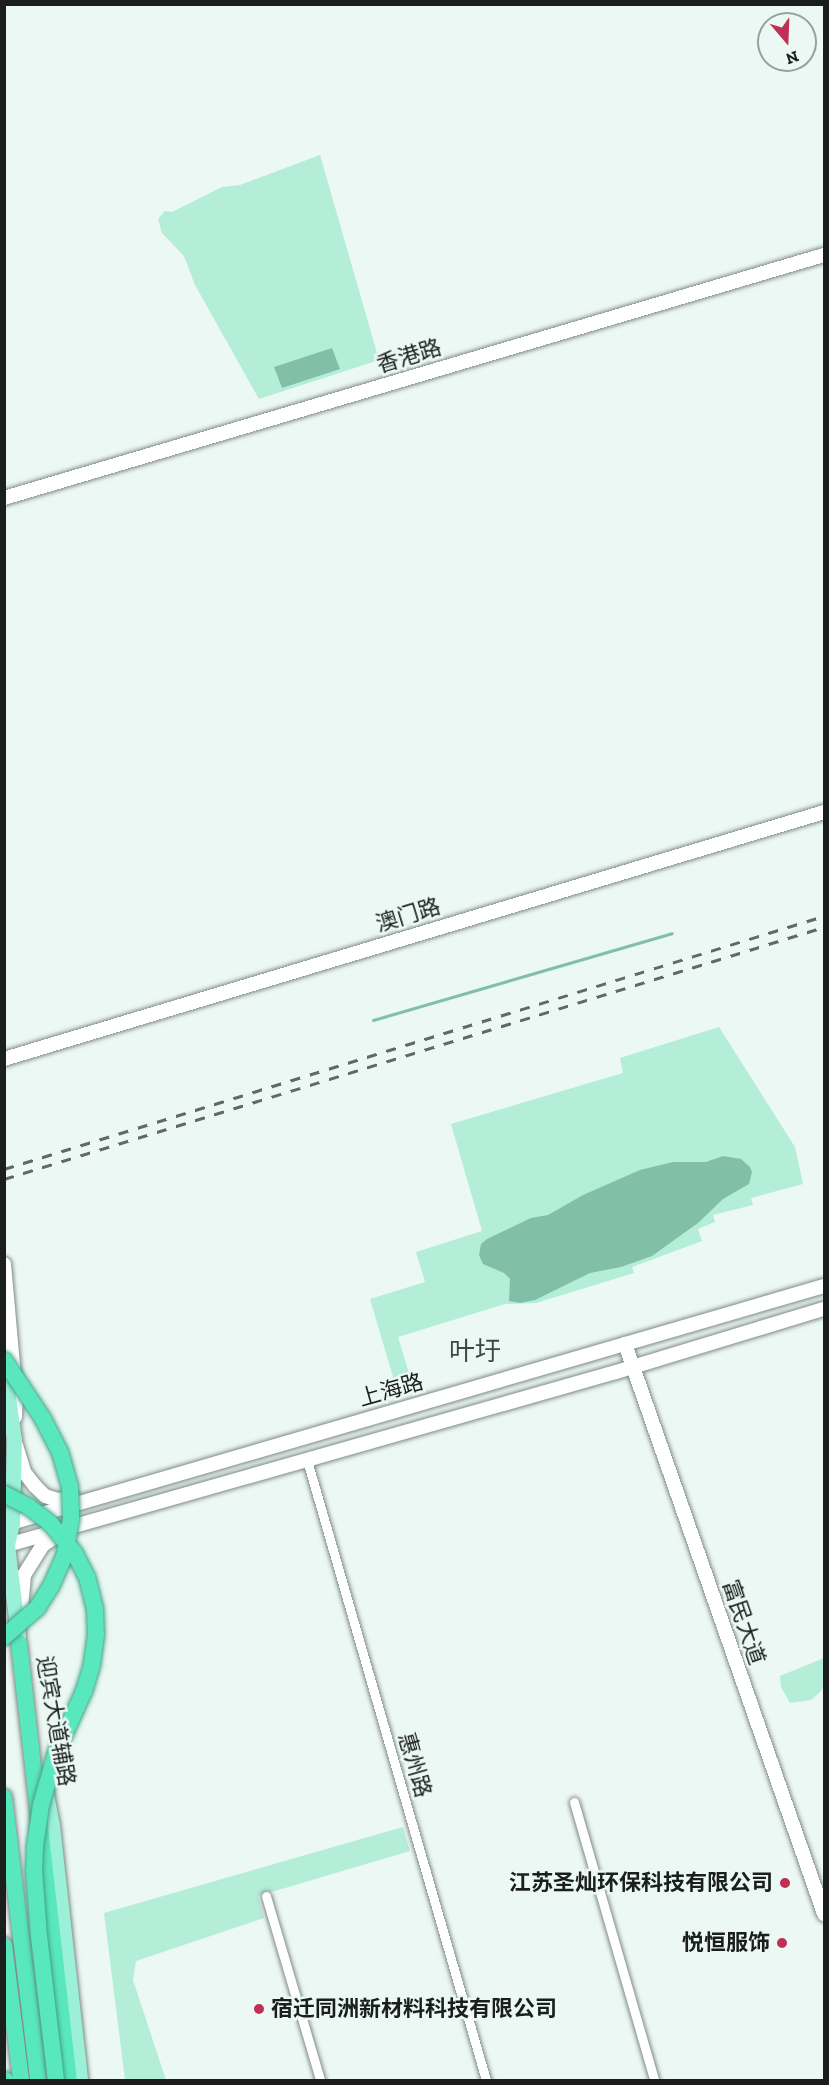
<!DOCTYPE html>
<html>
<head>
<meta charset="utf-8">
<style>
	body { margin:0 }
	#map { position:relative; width:829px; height:2085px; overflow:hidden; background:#ebf8f3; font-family:"Zilla Slab","Noto Sans SC",serif }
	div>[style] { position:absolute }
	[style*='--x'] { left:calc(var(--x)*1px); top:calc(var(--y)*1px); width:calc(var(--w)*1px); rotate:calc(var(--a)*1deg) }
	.green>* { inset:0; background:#b4edd8 }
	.water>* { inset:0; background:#81bfa9 }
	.stream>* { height:3px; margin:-1.5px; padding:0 1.5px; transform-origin:1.5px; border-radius:1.5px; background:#81bfa9 }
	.roads { filter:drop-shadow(0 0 2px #808b87) drop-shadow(0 0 2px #808b87) }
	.street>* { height:9px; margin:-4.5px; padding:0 4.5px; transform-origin:4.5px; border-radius:4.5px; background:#fff }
	.secondary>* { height:14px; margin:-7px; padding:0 7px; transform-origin:7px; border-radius:7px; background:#fff }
	.primary>* { height:15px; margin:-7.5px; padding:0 7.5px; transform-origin:7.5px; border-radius:7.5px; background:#9bf1d8 }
	.highway>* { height:16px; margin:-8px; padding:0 8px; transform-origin:8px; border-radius:8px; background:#59e7be }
	.rail>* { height:3px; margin-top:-1.5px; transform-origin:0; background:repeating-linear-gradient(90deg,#616866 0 10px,transparent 0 20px) }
	.bridges { filter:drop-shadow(0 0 2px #43a186) drop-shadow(0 0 2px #43a186) }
	.highway-bridge>* { height:16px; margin:-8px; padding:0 8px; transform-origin:8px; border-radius:8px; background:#59e7be }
	.dots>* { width:16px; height:16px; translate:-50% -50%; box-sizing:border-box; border:3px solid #ebf8f3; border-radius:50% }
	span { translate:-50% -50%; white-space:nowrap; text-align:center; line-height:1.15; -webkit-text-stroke:5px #ebf8f3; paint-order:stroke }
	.street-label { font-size:22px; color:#1a1e1d }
	.poi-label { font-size:22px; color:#1a1e1d; font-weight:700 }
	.right { translate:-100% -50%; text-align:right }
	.left { translate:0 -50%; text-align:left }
	.quarter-label { font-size:26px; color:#3d4743 }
	.frame { position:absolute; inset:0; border:6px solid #1a1e1d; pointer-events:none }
	.north { position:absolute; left:757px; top:12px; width:60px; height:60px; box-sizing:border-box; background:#ebf8f3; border:2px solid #97a19d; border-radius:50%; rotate:161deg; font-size:16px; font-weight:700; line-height:24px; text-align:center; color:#1a1e1d }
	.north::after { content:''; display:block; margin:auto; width:21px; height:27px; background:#c03054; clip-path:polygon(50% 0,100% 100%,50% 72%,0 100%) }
</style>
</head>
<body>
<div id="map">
	<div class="green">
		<div style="clip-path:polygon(320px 155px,379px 360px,259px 399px,195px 285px,184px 256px,162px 233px,158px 219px,165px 211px,172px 212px,222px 187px,240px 185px)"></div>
		<div style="clip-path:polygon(719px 1027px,795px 1147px,803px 1184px,751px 1198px,753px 1205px,713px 1215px,715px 1222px,698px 1229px,702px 1241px,632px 1267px,634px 1273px,536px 1303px,505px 1304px,398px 1337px,413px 1386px,397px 1390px,370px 1299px,425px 1282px,416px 1252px,482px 1231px,451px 1124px,623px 1073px,620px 1058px)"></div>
		<div style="clip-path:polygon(824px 1658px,824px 1686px,821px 1691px,811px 1700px,790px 1703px,781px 1687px,780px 1676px)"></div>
		<div style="clip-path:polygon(403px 1827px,410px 1851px,258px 1896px,264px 1918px,136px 1961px,133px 1980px,166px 2080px,125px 2080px,104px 1913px)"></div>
	</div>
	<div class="water">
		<div style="clip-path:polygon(332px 348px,340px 369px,282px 388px,274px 367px)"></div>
		<div style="clip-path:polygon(723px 1156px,741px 1159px,750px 1167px,752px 1172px,749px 1184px,723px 1199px,698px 1223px,652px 1256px,621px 1267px,590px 1273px,535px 1300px,520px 1303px,509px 1301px,510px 1279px,504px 1273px,483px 1264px,479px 1255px,481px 1244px,487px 1239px,531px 1218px,548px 1215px,583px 1195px,640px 1170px,673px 1162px,706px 1162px)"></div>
	</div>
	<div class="stream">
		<div style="--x:373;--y:1020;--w:311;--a:-16.2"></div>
	</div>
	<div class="roads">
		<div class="street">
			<div style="--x:307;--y:1460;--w:645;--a:73.9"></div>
			<div style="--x:574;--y:1802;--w:289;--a:73.9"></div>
			<div style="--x:266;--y:1896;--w:192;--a:73.6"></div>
		</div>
		<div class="secondary">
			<div style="--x:4;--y:498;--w:855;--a:-16.51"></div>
			<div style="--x:4;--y:1059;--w:856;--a:-16.76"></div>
			<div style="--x:4;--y:1264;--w:135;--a:84.9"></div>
			<div style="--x:16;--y:1398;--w:19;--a:93"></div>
			<div style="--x:625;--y:1344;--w:604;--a:70.75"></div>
			<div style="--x:15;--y:1442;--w:31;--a:73"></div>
			<div style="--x:24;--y:1472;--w:18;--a:52"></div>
			<div style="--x:35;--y:1486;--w:14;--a:45"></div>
			<div style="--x:45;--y:1496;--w:14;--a:17"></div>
			<div style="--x:58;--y:1500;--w:15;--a:-8"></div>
			<div style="--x:4;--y:1525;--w:854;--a:-16.25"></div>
			<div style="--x:4;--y:1546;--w:636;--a:-15.87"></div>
			<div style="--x:616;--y:1372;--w:217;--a:-16.9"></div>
			<div style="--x:20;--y:1620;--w:45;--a:-84.9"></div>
			<div style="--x:24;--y:1575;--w:36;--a:-58"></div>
			<div style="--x:43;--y:1545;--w:17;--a:-33"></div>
		</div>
		<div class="primary">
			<div style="--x:4;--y:1369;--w:71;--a:81.9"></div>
			<div style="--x:14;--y:1439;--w:84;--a:91.4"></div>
			<div style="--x:12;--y:1523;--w:23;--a:103"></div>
			<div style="--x:7;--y:1545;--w:91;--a:83"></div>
			<div style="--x:45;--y:1789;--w:37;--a:79"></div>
			<div style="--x:52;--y:1825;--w:257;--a:83.7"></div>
		</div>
		<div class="highway">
			<div style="--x:19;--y:1643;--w:440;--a:83.5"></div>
			<div style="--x:4;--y:1797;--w:285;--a:83.1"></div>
			<div style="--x:4;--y:1945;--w:136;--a:82.8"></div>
			<div style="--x:4;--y:2080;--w:1;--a:0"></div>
		</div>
	</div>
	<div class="rail">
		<div style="--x:4;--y:1169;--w:858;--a:-17.15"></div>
		<div style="--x:4;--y:1179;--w:858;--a:-17.08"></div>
	</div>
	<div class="bridges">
		<div class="highway-bridge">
			<div style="--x:4;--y:1360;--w:71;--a:56.5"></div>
			<div style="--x:43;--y:1419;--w:37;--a:63"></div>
			<div style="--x:60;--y:1452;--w:36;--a:74"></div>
			<div style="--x:70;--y:1487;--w:32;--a:88"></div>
			<div style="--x:71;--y:1519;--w:39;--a:100"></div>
			<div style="--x:64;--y:1557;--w:32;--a:114"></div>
			<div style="--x:51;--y:1586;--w:26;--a:122"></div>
			<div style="--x:37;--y:1608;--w:44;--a:138.7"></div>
			<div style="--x:4;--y:1494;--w:27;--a:27"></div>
			<div style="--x:28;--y:1506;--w:29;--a:38"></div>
			<div style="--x:51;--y:1524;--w:36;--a:51"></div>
			<div style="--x:74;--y:1552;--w:28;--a:63"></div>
			<div style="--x:87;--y:1577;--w:32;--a:76"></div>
			<div style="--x:95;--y:1608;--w:27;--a:88"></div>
			<div style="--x:96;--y:1635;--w:30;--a:98"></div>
			<div style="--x:92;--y:1665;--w:27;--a:107"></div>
			<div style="--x:84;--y:1691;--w:68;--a:114.3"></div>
			<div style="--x:56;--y:1753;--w:54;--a:106.1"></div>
			<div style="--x:41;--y:1805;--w:41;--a:98.3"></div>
			<div style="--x:35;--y:1846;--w:24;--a:92"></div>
			<div style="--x:34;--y:1870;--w:66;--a:85.7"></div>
			<div style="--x:39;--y:1936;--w:145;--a:83.3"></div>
		</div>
	</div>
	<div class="dots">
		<div style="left:785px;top:1883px;background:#c03054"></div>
		<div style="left:782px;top:1943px;background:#c03054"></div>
		<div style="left:259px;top:2009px;background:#c03054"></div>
	</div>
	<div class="street-label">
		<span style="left:409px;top:356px;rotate:-17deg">香港路</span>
		<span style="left:408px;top:915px;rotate:-17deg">澳门路</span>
		<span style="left:391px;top:1390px;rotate:-16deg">上海路</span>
		<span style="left:744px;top:1622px;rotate:71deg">富民大道</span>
		<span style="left:56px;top:1721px;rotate:80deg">迎宾大道辅路</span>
		<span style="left:415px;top:1765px;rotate:74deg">惠州路</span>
	</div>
	<div class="poi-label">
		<span class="right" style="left:773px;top:1883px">江苏圣灿环保科技有限公司</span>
		<span class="right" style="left:770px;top:1943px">悦恒服饰</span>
		<span class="left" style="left:271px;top:2009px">宿迁同洲新材料科技有限公司</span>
	</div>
	<div class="quarter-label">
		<span style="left:475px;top:1352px">叶圩</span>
	</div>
	<div class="frame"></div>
	<div class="north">N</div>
</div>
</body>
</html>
